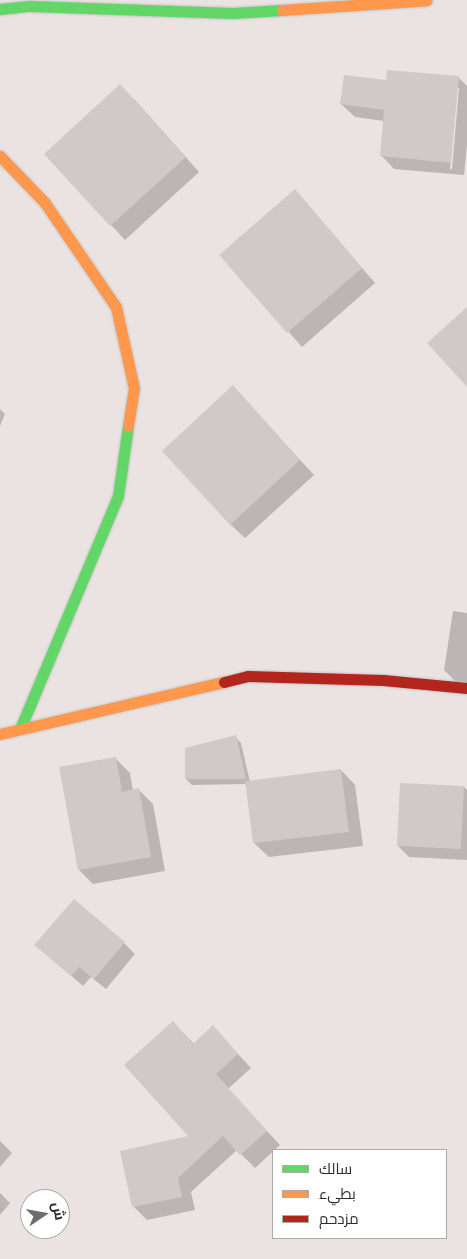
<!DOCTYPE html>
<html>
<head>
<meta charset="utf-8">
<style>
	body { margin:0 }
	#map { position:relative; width:467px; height:1259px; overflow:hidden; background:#eae3e2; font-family:"Open Sans",Cairo,sans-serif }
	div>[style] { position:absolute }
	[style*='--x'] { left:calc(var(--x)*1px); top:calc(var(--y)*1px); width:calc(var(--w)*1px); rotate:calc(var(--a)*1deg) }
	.shadow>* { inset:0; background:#0003 }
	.building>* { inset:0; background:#cfcac9 }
	.roads { filter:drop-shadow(0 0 1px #c4c3c3) drop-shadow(0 0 1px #c4c3c3) }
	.fast>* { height:11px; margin:-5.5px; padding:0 5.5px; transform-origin:5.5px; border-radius:5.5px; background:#63d668 }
	.slow>* { height:11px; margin:-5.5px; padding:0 5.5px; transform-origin:5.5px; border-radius:5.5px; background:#ff974d }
	.jam>* { height:11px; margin:-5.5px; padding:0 5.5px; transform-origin:5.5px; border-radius:5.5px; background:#b3261e }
	span { translate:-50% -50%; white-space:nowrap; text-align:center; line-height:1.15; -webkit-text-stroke:4px #fff; paint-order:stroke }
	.legend { position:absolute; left:272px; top:1149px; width:175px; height:90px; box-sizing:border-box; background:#fff; border:1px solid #ababab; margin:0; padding:6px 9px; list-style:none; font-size:15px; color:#2c2c2c }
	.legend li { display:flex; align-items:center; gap:10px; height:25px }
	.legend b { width:25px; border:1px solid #ababab }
	.north { position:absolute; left:20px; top:1189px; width:50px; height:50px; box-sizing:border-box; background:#fff; border:1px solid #ababab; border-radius:50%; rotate:78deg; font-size:14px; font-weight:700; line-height:20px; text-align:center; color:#2c2c2c }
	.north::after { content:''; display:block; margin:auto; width:18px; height:22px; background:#6e6c6c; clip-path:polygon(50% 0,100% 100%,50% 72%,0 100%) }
</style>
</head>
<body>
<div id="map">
	<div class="shadow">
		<div style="clip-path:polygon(evenodd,459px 78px,467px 86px,467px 145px,464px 175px,394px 169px,381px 155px,384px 121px,355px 117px,341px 104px,388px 82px,459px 78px,457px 88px,459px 88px,452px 169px,450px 169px,457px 88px)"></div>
		<div style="clip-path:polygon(135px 100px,199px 172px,125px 240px,46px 154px)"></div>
		<div style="clip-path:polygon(309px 206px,375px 283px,302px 347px,221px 255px)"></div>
		<div style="clip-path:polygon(247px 402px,314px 475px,245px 538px,230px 524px)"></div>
		<div style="clip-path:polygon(0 409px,5px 414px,0 426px)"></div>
		<div style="clip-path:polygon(453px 611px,467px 613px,467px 685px,458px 684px,444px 670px)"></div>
		<div style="clip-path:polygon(235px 737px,241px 743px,250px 782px,341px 770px,355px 785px,363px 846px,269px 857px,254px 843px,247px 784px,192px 785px,186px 779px)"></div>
		<div style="clip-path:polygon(115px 758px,130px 773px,133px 791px,139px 790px,153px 804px,165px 871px,93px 884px,79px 870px)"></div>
		<div style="clip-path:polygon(464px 787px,467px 790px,467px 860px,409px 857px,398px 846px)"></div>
		<div style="clip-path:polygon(124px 943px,135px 954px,106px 989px,91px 977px,83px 986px,36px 945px)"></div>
		<div style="clip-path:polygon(173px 1022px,194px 1044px,226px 1041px,251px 1068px,228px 1089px,280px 1145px,255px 1168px,237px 1150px,191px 1192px,195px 1210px,147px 1220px,134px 1207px,190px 1137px)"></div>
		<div style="clip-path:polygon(0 1141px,12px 1153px,0 1167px)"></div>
		<div style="clip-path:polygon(0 1193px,10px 1203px,0 1215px)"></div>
	</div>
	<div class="building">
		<div style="clip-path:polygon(387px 70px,459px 76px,451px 163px,380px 156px,384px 110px,340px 104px,344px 75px,386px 80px)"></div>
		<div style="clip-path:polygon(120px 84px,186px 157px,110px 226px,44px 154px)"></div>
		<div style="clip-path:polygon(295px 189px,362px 268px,287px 333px,219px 255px)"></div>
		<div style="clip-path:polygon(467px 307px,467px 387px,427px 343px)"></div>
		<div style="clip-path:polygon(233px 385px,300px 460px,230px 525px,162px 451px)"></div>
		<div style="clip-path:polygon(236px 735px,246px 779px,185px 779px,185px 748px)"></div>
		<div style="clip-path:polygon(116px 757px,122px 792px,139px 788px,151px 857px,78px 870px,59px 767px)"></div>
		<div style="clip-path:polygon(341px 769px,349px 832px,253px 843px,245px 781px)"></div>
		<div style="clip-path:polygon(400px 783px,464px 786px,461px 849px,397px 846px)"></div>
		<div style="clip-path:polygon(74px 899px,125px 942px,94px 979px,79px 967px,71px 976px,34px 945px)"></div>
		<div style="clip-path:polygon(173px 1021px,193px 1044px,213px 1025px,238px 1054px,216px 1074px,267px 1131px,240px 1155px,223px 1136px,178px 1178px,182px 1197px,132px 1207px,120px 1151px,188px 1136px,124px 1065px)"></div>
	</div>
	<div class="roads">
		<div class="fast">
			<div style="--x:0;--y:9;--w:30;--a:-6"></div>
			<div style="--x:30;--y:6;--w:203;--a:2"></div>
			<div style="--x:233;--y:13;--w:49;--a:-3.5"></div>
			<div style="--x:20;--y:729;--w:253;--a:-67.2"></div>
			<div style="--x:118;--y:496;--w:71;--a:-81.9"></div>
		</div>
		<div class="slow">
			<div style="--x:282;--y:10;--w:145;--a:-3.9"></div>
			<div style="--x:0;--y:156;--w:65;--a:46.2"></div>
			<div style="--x:45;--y:203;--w:126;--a:55.7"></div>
			<div style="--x:116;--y:307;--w:83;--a:77.5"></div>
			<div style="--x:134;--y:388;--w:38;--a:99"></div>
			<div style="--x:0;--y:734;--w:230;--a:-13.1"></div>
		</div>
		<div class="jam">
			<div style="--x:224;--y:682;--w:25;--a:-14"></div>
			<div style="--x:248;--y:676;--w:135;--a:1.7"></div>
			<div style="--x:383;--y:680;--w:84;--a:5.4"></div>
		</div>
	</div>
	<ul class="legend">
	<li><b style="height:6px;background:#63d668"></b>سالك</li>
	<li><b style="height:6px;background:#ff974d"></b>بطيء</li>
	<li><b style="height:6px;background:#b3261e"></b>مزدحم</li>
	</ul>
	<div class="north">ش</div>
</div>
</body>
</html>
